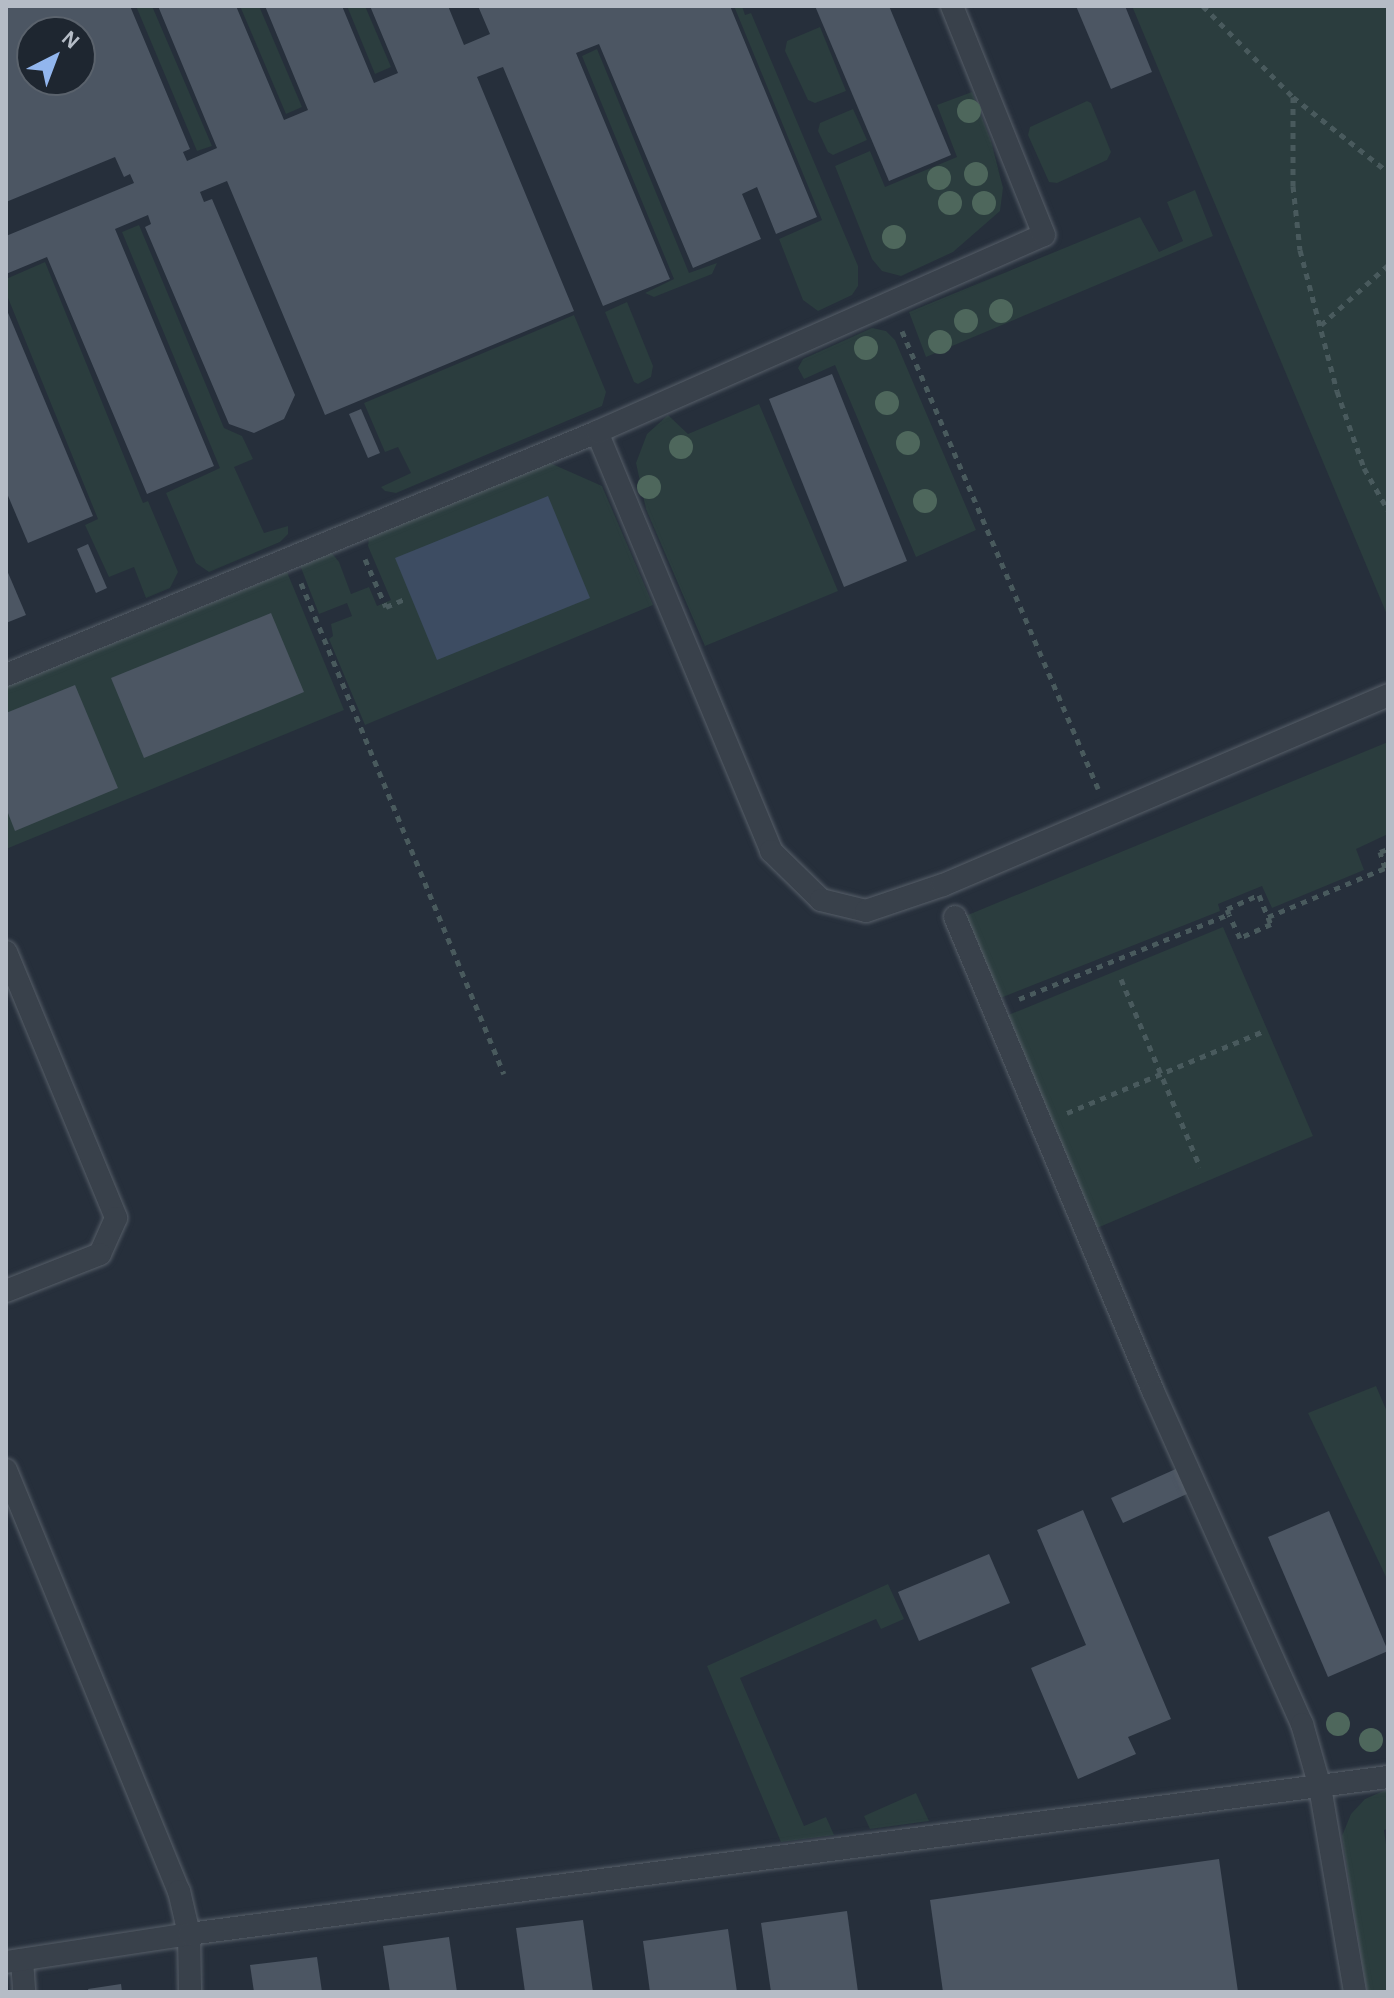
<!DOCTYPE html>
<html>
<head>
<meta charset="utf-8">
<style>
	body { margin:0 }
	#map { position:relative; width:1394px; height:1998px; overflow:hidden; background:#262f3b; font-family:"Alegreya Sans",sans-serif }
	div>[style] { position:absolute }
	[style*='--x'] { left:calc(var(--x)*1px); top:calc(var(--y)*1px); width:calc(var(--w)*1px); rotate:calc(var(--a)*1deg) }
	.green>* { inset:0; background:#2b3d3e }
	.water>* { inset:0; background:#3d4c62 }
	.building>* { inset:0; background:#4c5663 }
	.path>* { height:5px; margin-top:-2.5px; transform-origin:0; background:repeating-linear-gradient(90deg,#495a5d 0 6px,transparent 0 12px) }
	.roads { filter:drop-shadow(0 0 2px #575f69) drop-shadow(0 0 2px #575f69) }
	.service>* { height:22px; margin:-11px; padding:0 11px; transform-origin:11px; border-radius:11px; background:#39414b }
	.trees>* { width:24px; height:24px; margin:-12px; border-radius:50%; background:#4e675c }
	span { translate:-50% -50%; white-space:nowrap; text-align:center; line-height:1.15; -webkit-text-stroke:7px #1e2630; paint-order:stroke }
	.frame { position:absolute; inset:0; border:8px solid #b5bcc6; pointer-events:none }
	.north { position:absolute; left:16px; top:16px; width:80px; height:80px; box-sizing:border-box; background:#1e2630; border:2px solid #5a626c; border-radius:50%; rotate:42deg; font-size:22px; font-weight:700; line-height:32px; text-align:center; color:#b5bcc6 }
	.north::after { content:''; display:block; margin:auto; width:28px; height:36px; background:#92b6ee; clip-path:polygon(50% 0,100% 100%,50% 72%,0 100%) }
</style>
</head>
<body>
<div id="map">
	<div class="green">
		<div style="clip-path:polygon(136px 6px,152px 6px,212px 146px,197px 151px)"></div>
		<div style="clip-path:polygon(240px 6px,259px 6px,302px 107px,286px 114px)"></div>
		<div style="clip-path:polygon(347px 6px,365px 6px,391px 67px,375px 74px)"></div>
		<div style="clip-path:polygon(734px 6px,742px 6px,745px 15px,751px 13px,858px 266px,858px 286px,852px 295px,818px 311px,803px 300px,779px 239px,822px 220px)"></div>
		<div style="clip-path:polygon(1132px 6px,1388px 6px,1388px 617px)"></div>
		<div style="clip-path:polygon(820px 27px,846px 91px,815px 103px,808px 100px,785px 51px,787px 41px)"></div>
		<div style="clip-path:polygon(597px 49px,689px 273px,717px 263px,712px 274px,654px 297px,645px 293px,674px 279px,582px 56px)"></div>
		<div style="clip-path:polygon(972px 92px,991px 141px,1003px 188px,1000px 211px,953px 252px,901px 276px,882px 271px,872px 259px,835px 166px,870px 151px,885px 187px,957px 157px,937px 105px)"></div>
		<div style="clip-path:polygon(1087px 101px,1091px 103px,1111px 152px,1107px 160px,1057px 183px,1049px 182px,1028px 135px,1030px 127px)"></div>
		<div style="clip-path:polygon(853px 109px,867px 140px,833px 155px,828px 152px,818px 131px,820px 123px)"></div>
		<div style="clip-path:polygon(1195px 190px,1213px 236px,926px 357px,909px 312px,1140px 217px,1159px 252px,1183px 241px,1167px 202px)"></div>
		<div style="clip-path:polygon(139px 225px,224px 428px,242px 436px,253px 459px,234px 467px,264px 533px,288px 526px,288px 534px,280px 542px,209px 572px,196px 563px,166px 493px,220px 468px,122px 232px)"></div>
		<div style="clip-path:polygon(45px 262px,143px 503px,148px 501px,178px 572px,170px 588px,146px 598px,134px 567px,109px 577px,85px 525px,98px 519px,6px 293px,6px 279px)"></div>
		<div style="clip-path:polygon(627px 302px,653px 366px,651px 377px,638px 384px,634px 382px,605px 312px)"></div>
		<div style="clip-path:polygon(574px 315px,606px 392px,602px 406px,396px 493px,385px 491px,381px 487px,411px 473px,398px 447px,385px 452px,364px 403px)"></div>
		<div style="clip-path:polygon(872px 328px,886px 331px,895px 340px,976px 530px,916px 557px,835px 365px,804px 379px,798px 368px,803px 359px)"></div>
		<div style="clip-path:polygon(759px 404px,838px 591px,705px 646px,646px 509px,636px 463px,647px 434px,668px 415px,688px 434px)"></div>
		<div style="clip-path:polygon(550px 463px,602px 486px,653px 605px,365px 725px,329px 639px,333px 636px,331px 624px,352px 616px,347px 603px,319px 614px,300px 565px,331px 552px,339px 562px,351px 594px,369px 587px,377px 606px,391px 600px,368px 546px,369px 537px)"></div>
		<div style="clip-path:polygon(287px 572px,344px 710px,6px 849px,6px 687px)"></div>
		<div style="clip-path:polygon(1388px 742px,1388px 834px,1356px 849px,1364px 870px,1272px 908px,1262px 886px,1218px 904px,1220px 911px,998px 999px,963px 917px)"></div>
		<div style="clip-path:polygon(1223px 927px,1313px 1136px,1097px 1228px,1006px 1016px)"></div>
		<div style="clip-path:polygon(1376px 1386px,1388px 1414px,1388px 1581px,1308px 1413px)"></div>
		<div style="clip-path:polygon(888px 1584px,904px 1619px,881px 1629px,876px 1619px,740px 1678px,804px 1826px,826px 1817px,834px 1835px,781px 1842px,707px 1666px)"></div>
		<div style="clip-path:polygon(1388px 1789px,1388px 1829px,1384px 1830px,1388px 1858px,1388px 1992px,1367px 1992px,1342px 1836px,1351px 1814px,1365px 1799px)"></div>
		<div style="clip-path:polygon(916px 1793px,929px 1821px,870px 1829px,864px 1816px)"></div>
	</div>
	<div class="water">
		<div style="clip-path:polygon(548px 496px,590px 598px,437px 660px,395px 558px)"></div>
	</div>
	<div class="building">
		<div style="clip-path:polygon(evenodd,6px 6px,130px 6px,190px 149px,183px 152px,187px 161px,217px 148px,158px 6px,236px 6px,284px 120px,308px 110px,265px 6px,342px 6px,374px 83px,398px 73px,370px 6px,448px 6px,464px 45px,490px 34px,478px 6px,730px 6px,817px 217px,776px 234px,757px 187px,742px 194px,761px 239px,693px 268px,599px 44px,576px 53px,670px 279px,603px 306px,503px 67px,500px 68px,477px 77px,574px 311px,325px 415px,227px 181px,200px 192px,204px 202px,212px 199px,295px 395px,284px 419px,254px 433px,229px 424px,145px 227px,151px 224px,148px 215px,115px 229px,214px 466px,147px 494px,47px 257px,6px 274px,6px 236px,134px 183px,130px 174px,124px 177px,115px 157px,6px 202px,6px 6px,32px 32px,80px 32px,80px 80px,32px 80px,32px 32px)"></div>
		<div style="clip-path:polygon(815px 6px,889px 6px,951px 155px,889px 181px)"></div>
		<div style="clip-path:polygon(1076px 6px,1125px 6px,1152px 72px,1111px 89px)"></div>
		<div style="clip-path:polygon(6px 308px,93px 516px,28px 543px,6px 491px)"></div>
		<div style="clip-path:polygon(832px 374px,907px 561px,844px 587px,769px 399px)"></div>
		<div style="clip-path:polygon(361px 409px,380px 453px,368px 458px,349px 414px)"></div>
		<div style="clip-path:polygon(88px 544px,107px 588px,96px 593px,77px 549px)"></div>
		<div style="clip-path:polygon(6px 568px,26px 615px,6px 623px)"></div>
		<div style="clip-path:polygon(271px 613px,304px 692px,144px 758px,111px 678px)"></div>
		<div style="clip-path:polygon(75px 685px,118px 788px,15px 831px,6px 808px,6px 713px)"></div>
		<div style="clip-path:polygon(1178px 1468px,1189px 1493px,1123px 1523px,1111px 1498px)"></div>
		<div style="clip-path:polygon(1083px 1510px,1171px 1719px,1128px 1737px,1136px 1754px,1078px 1779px,1031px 1668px,1086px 1645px,1037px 1530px)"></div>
		<div style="clip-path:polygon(1329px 1511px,1388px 1651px,1328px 1677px,1268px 1537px)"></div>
		<div style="clip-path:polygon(989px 1554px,1010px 1603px,919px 1641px,898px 1592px)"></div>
		<div style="clip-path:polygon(1219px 1859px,1238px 1992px,943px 1992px,930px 1900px)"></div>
		<div style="clip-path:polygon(847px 1911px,858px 1992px,771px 1992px,761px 1923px)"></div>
		<div style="clip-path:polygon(583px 1920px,593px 1992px,525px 1992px,516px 1928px)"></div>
		<div style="clip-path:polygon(728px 1929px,737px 1992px,650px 1992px,643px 1941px)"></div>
		<div style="clip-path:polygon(449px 1937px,457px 1992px,390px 1992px,383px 1946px)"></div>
		<div style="clip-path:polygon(317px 1957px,322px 1992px,254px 1992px,250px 1965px)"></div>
		<div style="clip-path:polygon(121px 1984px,122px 1992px,89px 1992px,88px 1989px)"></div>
	</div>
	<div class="path">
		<div style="--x:1203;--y:6;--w:128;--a:45.3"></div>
		<div style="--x:1293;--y:97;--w:121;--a:38.3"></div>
		<div style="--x:1293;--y:97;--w:89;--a:90"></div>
		<div style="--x:1293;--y:186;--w:64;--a:83.8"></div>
		<div style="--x:1300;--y:250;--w:146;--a:75.3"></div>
		<div style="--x:1337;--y:391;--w:82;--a:70.7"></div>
		<div style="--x:1364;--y:468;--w:48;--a:60.3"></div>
		<div style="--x:1321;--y:325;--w:90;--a:-41.8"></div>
		<div style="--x:902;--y:331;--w:498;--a:66.8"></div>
		<div style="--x:365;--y:559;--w:52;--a:66.4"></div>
		<div style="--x:386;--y:607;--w:21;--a:-23"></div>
		<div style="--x:301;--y:583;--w:531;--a:67.54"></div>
		<div style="--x:1268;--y:917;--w:127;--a:-22.7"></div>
		<div style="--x:1385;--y:868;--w:17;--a:-107"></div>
		<div style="--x:1380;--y:852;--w:9;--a:-21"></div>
		<div style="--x:1121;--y:979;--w:204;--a:67.2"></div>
		<div style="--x:1019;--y:999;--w:227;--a:-22"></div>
		<div style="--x:1229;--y:914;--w:5;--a:-112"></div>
		<div style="--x:1227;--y:909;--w:35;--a:-24"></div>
		<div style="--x:1259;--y:895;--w:31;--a:68"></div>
		<div style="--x:1271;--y:924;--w:34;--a:156"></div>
		<div style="--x:1240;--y:938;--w:26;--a:-115"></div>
		<div style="--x:1067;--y:1113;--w:211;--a:-22.6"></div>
	</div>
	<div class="roads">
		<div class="service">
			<div style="--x:597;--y:432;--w:454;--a:67.4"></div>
			<div style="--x:771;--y:851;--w:70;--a:44.4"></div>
			<div style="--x:821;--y:900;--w:46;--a:13.7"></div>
			<div style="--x:866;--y:911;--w:81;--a:-18.7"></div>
			<div style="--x:943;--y:885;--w:484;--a:-23.1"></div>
			<div style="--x:6;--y:675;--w:639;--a:-22.35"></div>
			<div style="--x:597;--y:432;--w:488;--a:-23.8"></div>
			<div style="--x:1044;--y:235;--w:247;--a:-111.9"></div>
			<div style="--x:955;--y:917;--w:514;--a:67.33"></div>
			<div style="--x:1153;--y:1391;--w:365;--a:65.9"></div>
			<div style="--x:1302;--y:1724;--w:66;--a:74.1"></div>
			<div style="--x:1320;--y:1787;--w:208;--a:80.3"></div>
			<div style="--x:6;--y:952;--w:288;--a:67.5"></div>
			<div style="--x:116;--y:1218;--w:39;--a:114"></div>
			<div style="--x:100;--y:1254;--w:101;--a:158.5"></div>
			<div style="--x:6;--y:1470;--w:455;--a:67.7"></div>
			<div style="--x:179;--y:1891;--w:44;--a:76.9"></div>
			<div style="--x:189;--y:1934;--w:58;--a:89"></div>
			<div style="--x:22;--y:1960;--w:32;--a:86"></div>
			<div style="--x:6;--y:1962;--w:185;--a:-8.7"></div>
			<div style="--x:189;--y:1934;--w:1209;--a:-7.46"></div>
		</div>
	</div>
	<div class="trees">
		<div style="left:969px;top:111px"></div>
		<div style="left:976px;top:174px"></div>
		<div style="left:939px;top:178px"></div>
		<div style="left:950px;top:203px"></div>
		<div style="left:984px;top:203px"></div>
		<div style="left:894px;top:237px"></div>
		<div style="left:1001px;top:311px"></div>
		<div style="left:966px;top:321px"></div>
		<div style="left:940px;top:342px"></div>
		<div style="left:866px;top:348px"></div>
		<div style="left:887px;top:403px"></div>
		<div style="left:908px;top:443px"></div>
		<div style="left:681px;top:447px"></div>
		<div style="left:649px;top:487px"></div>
		<div style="left:925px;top:501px"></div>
		<div style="left:1338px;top:1724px"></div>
		<div style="left:1371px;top:1740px"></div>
	</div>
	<div class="frame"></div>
	<div class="north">N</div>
</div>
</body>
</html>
